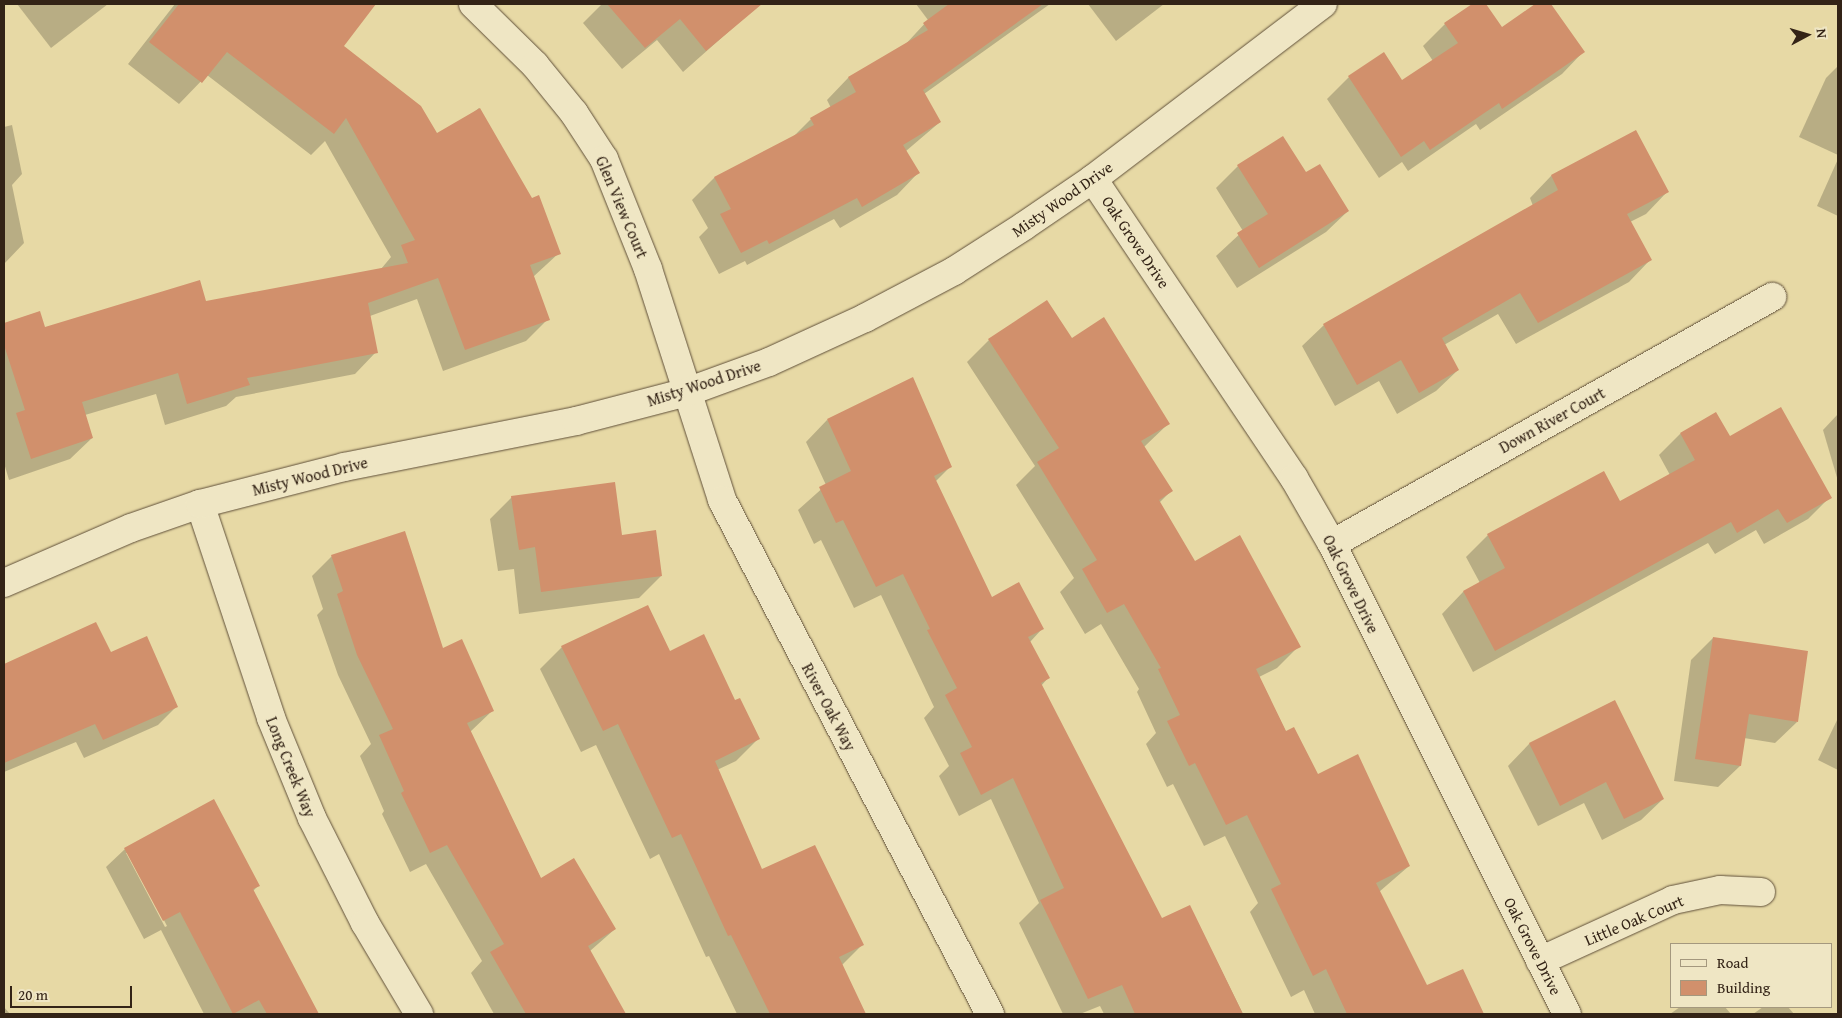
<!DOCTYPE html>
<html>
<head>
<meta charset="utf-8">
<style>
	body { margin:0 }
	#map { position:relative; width:1842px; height:1018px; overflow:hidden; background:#e7d9a5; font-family:"Gentium Book Plus",serif }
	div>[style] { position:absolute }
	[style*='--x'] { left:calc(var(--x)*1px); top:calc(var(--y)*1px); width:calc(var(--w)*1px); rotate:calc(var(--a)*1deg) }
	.shadow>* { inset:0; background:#0003 }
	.building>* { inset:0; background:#d1906c }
	.roads { filter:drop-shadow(0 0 1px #60503a) drop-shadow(0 0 1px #60503a) }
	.minor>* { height:28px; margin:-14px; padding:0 14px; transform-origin:14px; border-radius:14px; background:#efe6c4 }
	span { translate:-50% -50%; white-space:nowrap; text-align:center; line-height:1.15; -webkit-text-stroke:5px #efe6c4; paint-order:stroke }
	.street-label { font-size:16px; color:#332316 }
	.frame { position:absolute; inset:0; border:5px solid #332316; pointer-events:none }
	.legend { position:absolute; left:1670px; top:943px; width:162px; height:65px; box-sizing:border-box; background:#efe6c4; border:1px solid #a4987e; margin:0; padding:6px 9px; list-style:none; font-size:15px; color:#332316 }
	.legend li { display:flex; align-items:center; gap:10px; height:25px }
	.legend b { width:25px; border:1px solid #a4987e }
	.north { position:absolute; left:1782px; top:10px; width:50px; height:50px; -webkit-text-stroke:4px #efe6c4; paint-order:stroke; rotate:84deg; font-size:14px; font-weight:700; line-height:20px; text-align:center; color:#332316 }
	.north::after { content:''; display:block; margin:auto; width:18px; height:22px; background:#332316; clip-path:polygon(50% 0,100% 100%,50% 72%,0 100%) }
	.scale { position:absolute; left:10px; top:986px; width:122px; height:22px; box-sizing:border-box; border:2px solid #332316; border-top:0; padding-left:6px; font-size:15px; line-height:18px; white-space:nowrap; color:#332316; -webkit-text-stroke:4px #efe6c4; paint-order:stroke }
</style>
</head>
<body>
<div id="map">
	<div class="shadow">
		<div style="clip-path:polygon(17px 4px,108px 4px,51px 48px)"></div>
		<div style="clip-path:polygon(175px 4px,358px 4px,368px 12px,342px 46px,436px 135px,445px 136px,479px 108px,559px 253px,533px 277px,548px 319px,526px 341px,443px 371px,417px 299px,370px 316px,376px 352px,355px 374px,236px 397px,226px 406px,165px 425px,156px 394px,85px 415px,92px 438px,70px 459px,9px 480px,4px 463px,4px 325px,39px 313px,44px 328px,206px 302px,381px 269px,391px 257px,325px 141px,311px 155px,207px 75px,179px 104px,128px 64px)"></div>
		<div style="clip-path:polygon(602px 4px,750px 4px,754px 9px,683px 72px,657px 40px,622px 69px,583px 23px)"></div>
		<div style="clip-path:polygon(916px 4px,1050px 4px,924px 94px,940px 122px,906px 151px,918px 173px,897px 195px,840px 228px,834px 219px,747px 265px,745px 261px,719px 274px,699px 237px,708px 228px,692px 200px,714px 178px,793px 137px,811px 119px,831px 108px,827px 100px,848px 78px,903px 47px,928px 20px)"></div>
		<div style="clip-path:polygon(1088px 4px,1164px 4px,1116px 41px)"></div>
		<div style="clip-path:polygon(1474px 4px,1485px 4px,1502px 29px,1537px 4px,1550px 4px,1583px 52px,1562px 74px,1480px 130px,1476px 124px,1408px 171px,1402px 162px,1379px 178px,1327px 99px,1349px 77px,1402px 82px,1433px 61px,1423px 46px,1445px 24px)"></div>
		<div style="clip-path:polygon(1838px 66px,1838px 155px,1799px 137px,1826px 78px)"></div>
		<div style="clip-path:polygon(12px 125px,22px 174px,12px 185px,24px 243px,4px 264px,4px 127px)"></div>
		<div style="clip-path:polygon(1635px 132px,1667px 192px,1646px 214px,1630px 222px,1650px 260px,1629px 282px,1516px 344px,1498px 314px,1444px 345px,1458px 370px,1436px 391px,1397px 414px,1379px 381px,1335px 406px,1302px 346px,1324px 325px,1533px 206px,1530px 198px,1551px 176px)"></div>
		<div style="clip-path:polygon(1838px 159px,1838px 216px,1817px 206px)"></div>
		<div style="clip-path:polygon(1238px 166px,1306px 174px,1348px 211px,1326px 232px,1237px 288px,1216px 256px,1243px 231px,1216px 188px)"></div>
		<div style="clip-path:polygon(989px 340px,1071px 340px,1168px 424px,1144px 447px,1171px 491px,1159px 503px,1195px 563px,1240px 537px,1299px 646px,1277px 668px,1259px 677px,1286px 732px,1317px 776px,1409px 866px,1379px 892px,1426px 987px,1462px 970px,1480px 1014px,1315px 1014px,1304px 990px,1291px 997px,1250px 912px,1258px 903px,1225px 836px,1204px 846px,1173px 784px,1167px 787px,1146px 744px,1156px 733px,1137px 692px,1139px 689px,1101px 624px,1085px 634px,1060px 592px,1074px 578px,1016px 485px,1035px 466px,967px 362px)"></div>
		<div style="clip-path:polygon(1838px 414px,1838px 481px,1823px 430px)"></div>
		<div style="clip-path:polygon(827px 420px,951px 466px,935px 482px,991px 598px,1042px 629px,1030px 642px,1048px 678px,1041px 686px,1161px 920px,1190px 907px,1243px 1014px,1104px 1014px,1100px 1006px,1080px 1014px,1063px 1014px,1019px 923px,1039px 903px,991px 799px,959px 816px,939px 776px,949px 766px,924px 718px,934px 707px,881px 595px,854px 608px,821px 540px,814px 544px,798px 510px,826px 485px,806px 442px)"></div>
		<div style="clip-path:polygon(1680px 434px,1730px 438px,1830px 497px,1808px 519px,1764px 544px,1756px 530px,1715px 554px,1708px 543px,1473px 672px,1442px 614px,1463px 592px,1480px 583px,1466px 557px,1488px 535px,1620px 503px,1670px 475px,1659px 455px)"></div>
		<div style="clip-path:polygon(512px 497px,621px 536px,661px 576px,639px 598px,519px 614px,514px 569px,498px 571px,490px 519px)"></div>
		<div style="clip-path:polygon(332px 556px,442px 650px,492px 711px,470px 732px,541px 879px,615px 929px,590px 951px,624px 1014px,494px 1014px,471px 973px,482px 961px,426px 864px,410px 872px,382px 814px,384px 811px,360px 756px,371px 744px,338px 675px,317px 615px,323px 609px,312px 576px)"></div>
		<div style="clip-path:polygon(96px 624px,110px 654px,176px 707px,158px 725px,84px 758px,76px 742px,4px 772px,4px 665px)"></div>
		<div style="clip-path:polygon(1713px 638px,1797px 722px,1775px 743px,1744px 738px,1740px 766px,1718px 787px,1674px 781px,1691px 660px)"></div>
		<div style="clip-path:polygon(562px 647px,670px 652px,735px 702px,758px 739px,736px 761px,717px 770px,762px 871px,863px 944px,841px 966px,865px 1014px,737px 1014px,709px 956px,706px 957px,659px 854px,650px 859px,596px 745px,581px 752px,540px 669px)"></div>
		<div style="clip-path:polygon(1614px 701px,1663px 799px,1641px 820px,1602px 840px,1584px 803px,1538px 826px,1508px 766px,1529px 744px)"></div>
		<div style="clip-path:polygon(1838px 718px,1838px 770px,1818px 760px)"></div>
		<div style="clip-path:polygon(evenodd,125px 849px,258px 886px,253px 891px,313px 1005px,304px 1014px,204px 1014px,161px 930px,144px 939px,106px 867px,125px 849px,126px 853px,129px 853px,167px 926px,165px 927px,126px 853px)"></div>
		<div style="clip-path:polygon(4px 1007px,10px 1014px,4px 1014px)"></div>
		<div style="clip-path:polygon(1680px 1007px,1725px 1007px,1731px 1014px,1670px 1014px)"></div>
		<div style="clip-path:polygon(1763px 1007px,1788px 1007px,1794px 1014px,1753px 1014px)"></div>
	</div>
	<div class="building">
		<div style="clip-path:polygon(179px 4px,376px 4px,344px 46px,421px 106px,437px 133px,480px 108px,532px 198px,539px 195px,561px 254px,530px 265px,550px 320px,465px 350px,438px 278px,368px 303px,378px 353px,247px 378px,250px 385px,187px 404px,178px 373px,82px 402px,93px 438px,31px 459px,16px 413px,25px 410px,4px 345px,4px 323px,40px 311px,45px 327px,200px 280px,206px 301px,408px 263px,401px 245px,415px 240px,346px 118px,334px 134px,227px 52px,202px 83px,149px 42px)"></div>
		<div style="clip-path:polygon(607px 4px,762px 4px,706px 51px,680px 19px,645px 48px)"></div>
		<div style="clip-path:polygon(949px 4px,1043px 4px,923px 90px,941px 122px,903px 145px,920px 173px,862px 207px,857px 198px,769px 244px,767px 240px,741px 253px,720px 214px,731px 209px,714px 177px,814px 125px,810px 118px,856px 92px,848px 77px,928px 30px,923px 23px)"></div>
		<div style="clip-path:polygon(1472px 4px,1486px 4px,1502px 27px,1535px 4px,1551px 4px,1585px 52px,1502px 109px,1499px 103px,1430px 150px,1424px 141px,1401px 157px,1348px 76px,1384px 52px,1402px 80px,1458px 43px,1444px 23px)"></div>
		<div style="clip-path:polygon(1636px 130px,1669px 192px,1627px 214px,1652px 260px,1538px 323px,1520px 293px,1442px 338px,1459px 370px,1419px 393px,1401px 360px,1357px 385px,1323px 324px,1558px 190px,1551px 175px)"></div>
		<div style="clip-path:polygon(1283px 136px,1306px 172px,1320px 164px,1349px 211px,1259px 268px,1237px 233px,1268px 214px,1237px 165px)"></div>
		<div style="clip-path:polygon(1047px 300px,1072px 338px,1104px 317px,1170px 424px,1141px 441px,1173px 491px,1159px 500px,1195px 561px,1240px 535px,1301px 647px,1256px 669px,1286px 731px,1294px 727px,1318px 774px,1358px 754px,1410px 866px,1376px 883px,1427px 985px,1463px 969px,1484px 1014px,1347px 1014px,1326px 969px,1313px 976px,1271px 889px,1281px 884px,1247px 815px,1226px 825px,1195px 763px,1189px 766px,1167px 721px,1180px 715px,1158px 669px,1161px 668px,1124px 604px,1107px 613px,1082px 569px,1097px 560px,1037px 462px,1059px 448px,988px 339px)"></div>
		<div style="clip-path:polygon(913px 377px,952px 467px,934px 476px,992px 597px,1019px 582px,1044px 629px,1028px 637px,1050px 678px,1041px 683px,1162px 918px,1190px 905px,1243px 1014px,1135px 1014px,1122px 985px,1088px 999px,1040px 900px,1064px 888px,1013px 778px,981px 795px,960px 753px,972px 747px,945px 695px,957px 688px,927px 630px,930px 629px,903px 574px,876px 587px,843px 520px,836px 523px,819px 487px,851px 471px,827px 419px)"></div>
		<div style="clip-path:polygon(1781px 407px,1832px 498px,1787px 523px,1778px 509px,1737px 533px,1731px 522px,1495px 651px,1463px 591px,1505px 568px,1487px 534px,1604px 471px,1620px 501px,1695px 460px,1680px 433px,1716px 412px,1730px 436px)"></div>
		<div style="clip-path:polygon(615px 482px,622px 535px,656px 530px,662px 576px,541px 592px,535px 547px,519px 550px,511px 496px)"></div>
		<div style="clip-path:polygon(405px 531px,443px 648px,462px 639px,494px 711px,467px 723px,541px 878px,574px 858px,616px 929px,588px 946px,626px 1014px,526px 1014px,490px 952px,504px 944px,447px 845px,430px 853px,401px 793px,404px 791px,379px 735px,393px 729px,357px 655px,337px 594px,343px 591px,331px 555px)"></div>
		<div style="clip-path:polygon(648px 605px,670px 651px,704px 634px,735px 700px,740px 698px,760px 739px,715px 761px,762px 869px,815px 845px,864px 945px,839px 957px,866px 1014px,770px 1014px,731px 935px,728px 936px,681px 834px,672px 838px,618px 724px,603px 731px,561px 646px)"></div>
		<div style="clip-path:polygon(96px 622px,111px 652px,147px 636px,178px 707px,103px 740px,95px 724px,4px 763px,4px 664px)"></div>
		<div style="clip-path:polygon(1713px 637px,1808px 651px,1798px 722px,1749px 714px,1741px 766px,1695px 759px)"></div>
		<div style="clip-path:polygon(1615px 700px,1664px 799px,1624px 819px,1606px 782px,1560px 806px,1529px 743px)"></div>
		<div style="clip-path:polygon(214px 799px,260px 886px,253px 889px,319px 1014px,267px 1014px,259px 1000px,233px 1014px,180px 912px,163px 921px,124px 848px)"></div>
	</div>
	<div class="roads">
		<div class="minor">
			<div style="--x:473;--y:4;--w:87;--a:44.5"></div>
			<div style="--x:535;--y:65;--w:62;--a:50.9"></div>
			<div style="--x:574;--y:113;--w:55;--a:56.9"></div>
			<div style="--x:604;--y:159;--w:118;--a:68.2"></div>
			<div style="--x:648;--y:269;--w:243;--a:72.2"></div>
			<div style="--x:722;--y:500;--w:580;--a:62.46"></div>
			<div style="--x:1093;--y:179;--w:360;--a:56.1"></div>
			<div style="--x:1294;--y:478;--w:76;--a:60.1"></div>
			<div style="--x:1332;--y:544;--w:525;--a:63.43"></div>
			<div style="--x:200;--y:504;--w:225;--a:71.6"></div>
			<div style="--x:271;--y:718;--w:108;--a:67.7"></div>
			<div style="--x:312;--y:818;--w:118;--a:63.2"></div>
			<div style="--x:365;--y:923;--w:106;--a:59.3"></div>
			<div style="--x:1332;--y:544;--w:505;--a:-29.31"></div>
			<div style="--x:4;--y:583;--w:138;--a:-23.4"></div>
			<div style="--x:131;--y:528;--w:73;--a:-19.2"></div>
			<div style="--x:200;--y:504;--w:149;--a:-14.4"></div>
			<div style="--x:344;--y:467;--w:237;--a:-11.2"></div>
			<div style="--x:576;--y:421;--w:115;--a:-14.6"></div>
			<div style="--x:687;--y:392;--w:87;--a:-20.1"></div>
			<div style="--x:769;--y:362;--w:106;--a:-24.6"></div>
			<div style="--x:865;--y:318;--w:101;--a:-27.8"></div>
			<div style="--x:954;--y:271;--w:83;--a:-32.7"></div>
			<div style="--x:1024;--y:226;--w:83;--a:-34.3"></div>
			<div style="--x:1093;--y:179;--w:289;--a:-37.3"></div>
			<div style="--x:1540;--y:961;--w:146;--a:-24.6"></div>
			<div style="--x:1673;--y:900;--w:48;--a:-12"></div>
			<div style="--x:1720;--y:890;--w:41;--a:2.8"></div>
		</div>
	</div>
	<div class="street-label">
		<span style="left:1062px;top:199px;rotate:-35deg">Misty Wood Drive</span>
		<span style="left:622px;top:207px;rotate:67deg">Glen View Court</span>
		<span style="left:1136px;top:242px;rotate:56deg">Oak Grove Drive</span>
		<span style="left:704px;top:383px;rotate:-18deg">Misty Wood Drive</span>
		<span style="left:1552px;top:420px;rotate:-29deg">Down River Court</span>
		<span style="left:310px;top:476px;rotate:-14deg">Misty Wood Drive</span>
		<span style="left:1351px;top:584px;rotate:64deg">Oak Grove Drive</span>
		<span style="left:829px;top:707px;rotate:62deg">River Oak Way</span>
		<span style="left:291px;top:767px;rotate:68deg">Long Creek Way</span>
		<span style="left:1634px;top:920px;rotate:-23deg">Little Oak Court</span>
		<span style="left:1533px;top:946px;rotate:63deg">Oak Grove Drive</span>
	</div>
	<div class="frame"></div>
	<ul class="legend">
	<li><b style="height:6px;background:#efe6c4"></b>Road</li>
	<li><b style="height:14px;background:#d1906c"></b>Building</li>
	</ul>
	<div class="north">N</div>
	<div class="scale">20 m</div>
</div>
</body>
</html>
